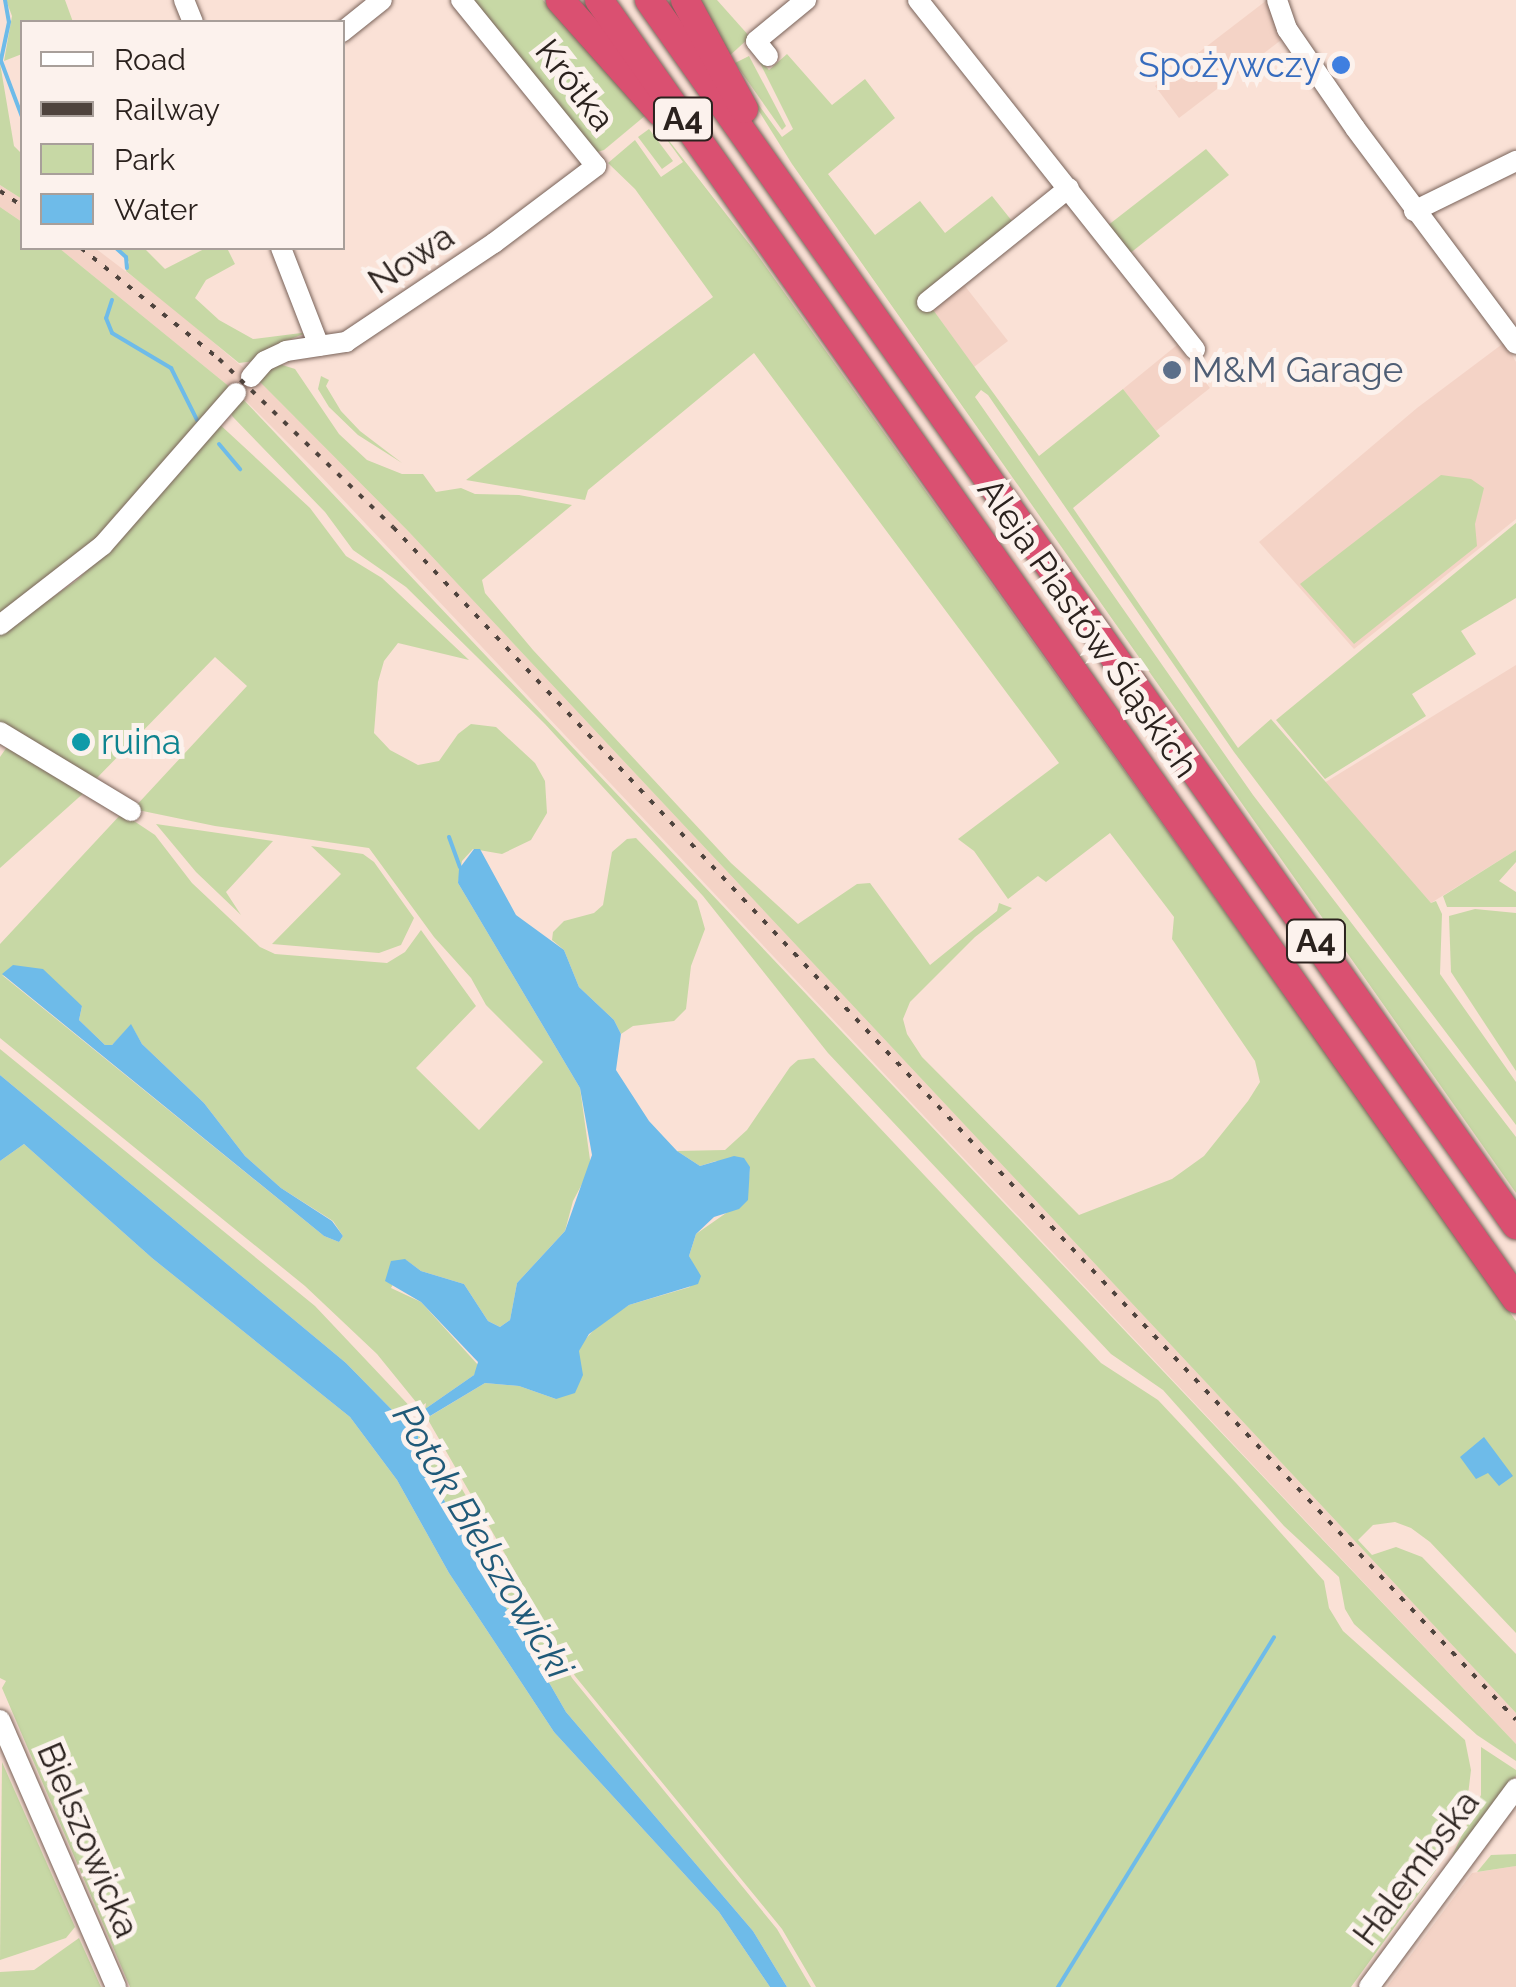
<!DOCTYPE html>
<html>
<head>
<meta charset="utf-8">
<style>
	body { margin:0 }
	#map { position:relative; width:1516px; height:1987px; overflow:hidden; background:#fae1d6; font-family:Raleway,sans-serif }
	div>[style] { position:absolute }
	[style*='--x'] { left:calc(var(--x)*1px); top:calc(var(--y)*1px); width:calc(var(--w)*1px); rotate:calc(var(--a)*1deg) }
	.built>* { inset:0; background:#f4d3c6 }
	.green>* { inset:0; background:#c7d8a5 }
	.water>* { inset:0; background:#6ebbe9 }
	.stream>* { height:4px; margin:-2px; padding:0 2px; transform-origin:2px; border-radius:2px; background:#6ebbe9 }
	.roads { filter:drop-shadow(0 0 2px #786259) drop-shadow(0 0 2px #786259) }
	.minor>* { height:20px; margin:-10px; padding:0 10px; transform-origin:10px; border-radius:10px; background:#fff }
	.highway>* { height:28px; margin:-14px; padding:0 14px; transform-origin:14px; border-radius:14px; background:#da5071 }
	.rail>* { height:4px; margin-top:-2px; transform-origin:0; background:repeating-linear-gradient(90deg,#4e433d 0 5px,transparent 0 15px) }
	.dots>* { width:28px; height:28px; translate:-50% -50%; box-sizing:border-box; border:5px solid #fcf2ed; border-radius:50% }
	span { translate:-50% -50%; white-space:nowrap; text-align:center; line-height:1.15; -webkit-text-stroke:10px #fcf2ed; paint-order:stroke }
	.shield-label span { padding:2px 8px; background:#fcf2ed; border:2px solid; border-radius:8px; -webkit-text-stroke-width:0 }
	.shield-label { font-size:32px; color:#2b221e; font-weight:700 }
	.shop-label { font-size:35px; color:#366cbe }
	.right { translate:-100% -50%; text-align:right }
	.street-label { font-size:35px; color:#2b221e }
	.service-label { font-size:35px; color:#4e5e75 }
	.left { translate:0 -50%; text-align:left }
	.culture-label { font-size:35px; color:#0d838f }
	.water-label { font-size:38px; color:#205a79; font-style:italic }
	.legend { position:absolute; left:20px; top:20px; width:325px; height:230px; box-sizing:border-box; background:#fcf2ed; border:2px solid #a89f9a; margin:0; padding:12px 18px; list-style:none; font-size:30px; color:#2b221e }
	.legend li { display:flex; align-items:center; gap:20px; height:50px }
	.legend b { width:50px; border:2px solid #a89f9a }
</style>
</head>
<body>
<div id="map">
	<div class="built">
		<div style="clip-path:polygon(1267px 0,1285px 37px,1179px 118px,1155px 86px)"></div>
		<div style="clip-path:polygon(0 185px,22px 199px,22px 222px,0 207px)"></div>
		<div style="clip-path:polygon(59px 248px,95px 248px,166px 302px,259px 381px,408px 531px,1516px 1713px,1516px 1744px,316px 471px,242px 397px)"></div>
		<div style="clip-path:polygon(961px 281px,1008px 341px,974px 367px,930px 306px)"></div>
		<div style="clip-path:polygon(1505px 342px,1516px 362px,1516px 519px,1354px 649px,1259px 542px,1417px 408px)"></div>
		<div style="clip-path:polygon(1177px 345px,1210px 388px,1156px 431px,1123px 389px)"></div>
		<div style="clip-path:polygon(1516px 665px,1516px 850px,1431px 903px,1324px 783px)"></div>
		<div style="clip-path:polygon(1516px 1866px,1516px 1987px,1387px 1987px,1472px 1873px)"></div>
	</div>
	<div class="green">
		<div style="clip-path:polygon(6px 0,65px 0,73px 22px,22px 22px,22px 54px,4px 61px,12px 16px)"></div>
		<div style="clip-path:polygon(469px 0,543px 0,646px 115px,604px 150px,594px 153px)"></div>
		<div style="clip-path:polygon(696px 0,717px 0,750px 37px,726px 59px)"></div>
		<div style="clip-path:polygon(787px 54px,832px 105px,865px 79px,895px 118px,828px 174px,875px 235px,920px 201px,945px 233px,992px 196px,1016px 226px,926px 300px,1039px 456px,1123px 389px,1160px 436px,1073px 508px,1238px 748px,1271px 719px,1431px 903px,1436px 901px,1442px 914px,1440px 974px,1516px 1082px,1516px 1125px,1234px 752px,988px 395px,981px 390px,975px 397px,1253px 795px,1516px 1137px,1516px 1193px,792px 164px,732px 68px,782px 137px,793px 129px,756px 55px,769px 70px)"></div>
		<div style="clip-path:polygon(749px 56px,786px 126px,782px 130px,735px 63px)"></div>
		<div style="clip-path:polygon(0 63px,14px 146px,22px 154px,22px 199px,0 185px)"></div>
		<div style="clip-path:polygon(649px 115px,754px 250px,1516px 1321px,1516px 1633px,1430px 1542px,1411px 1528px,1395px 1522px,1373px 1525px,1358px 1540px,1372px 1555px,1396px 1547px,1422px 1557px,1516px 1654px,1516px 1713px,408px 531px,259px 381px,276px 363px,295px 369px,339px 434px,367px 460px,402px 474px,423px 474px,436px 492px,461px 488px,475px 494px,519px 495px,572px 505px,482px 580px,485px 593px,533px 650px,731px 863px,798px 924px,857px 884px,870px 883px,930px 965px,997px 911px,999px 903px,1012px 908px,975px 937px,910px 1002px,903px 1019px,907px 1034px,922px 1057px,1079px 1215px,1172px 1179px,1204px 1156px,1248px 1101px,1260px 1082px,1255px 1061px,1172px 939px,1174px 917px,1110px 833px,1046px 882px,1038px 876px,1008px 899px,974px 851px,958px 839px,1059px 763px,754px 353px,588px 490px,585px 500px,466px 480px,713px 297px,635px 189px,608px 163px,635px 140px,661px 177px,683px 162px)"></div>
		<div style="clip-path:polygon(649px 129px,673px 161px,662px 169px,638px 137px)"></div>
		<div style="clip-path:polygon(1206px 149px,1229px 175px,1129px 254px,1107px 226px)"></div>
		<div style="clip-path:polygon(0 207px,22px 222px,22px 248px,59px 248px,231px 388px,101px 540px,0 616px)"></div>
		<div style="clip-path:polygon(118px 248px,144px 248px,165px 269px,206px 248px,227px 248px,235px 264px,206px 280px,195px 298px,219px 320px,253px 339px,309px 332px,275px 345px,255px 361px,239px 363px,126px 271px,129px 262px)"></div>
		<div style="clip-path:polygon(321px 376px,329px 380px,326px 386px,341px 411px,360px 431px,402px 463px,358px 435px,329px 407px,318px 389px)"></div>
		<div style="clip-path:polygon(241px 397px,1516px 1744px,1516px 1761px,1477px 1735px,1354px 1624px,1345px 1609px,1339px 1577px,1284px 1526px,1163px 1390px,1111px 1354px,828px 1053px,703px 896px,545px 724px,406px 587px,353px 550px,325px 512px,233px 417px,230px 412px)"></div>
		<div style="clip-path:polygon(evenodd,216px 421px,310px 508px,346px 556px,382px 578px,469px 660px,398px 643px,384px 661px,378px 682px,374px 733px,390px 750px,418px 765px,439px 761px,458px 734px,471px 724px,496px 727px,535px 763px,545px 781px,547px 813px,531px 840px,502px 854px,473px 849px,462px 861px,458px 883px,580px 1088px,591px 1167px,573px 1201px,565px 1231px,517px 1283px,510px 1320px,500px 1327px,488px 1321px,464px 1284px,421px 1271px,406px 1260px,391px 1288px,421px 1302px,479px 1366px,474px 1375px,425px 1409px,426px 1403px,420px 1407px,377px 1354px,305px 1286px,0 1038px,0 944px,122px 813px,155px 835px,192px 883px,260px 947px,275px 954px,387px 963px,405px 952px,421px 930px,476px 1006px,416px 1068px,479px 1130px,543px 1062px,486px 1005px,471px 978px,434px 937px,369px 848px,215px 826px,133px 809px,247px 686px,215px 657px,92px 783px,0 726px,0 633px,76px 581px,107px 551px,216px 421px,2px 975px,82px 1006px,79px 1020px,105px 1045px,112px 1045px,131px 1025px,142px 1044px,204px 1103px,245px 1156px,281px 1188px,333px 1221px,343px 1236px,339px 1242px,324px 1236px,2px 975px)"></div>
		<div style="clip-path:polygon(1441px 475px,1471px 479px,1484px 488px,1475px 524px,1477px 546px,1354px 644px,1300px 584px)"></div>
		<div style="clip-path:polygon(1516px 523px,1516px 598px,1461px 631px,1476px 654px,1412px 694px,1426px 716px,1325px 779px,1276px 720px)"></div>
		<div style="clip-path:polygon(9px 744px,87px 790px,0 868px,0 757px)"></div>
		<div style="clip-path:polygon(156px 824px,273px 841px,226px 892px,241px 915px,196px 872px)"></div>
		<div style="clip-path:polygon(636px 838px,697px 901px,705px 929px,691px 966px,686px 1009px,674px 1021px,633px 1026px,621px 1034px,614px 1020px,579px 987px,564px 950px,552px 940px,553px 932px,564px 921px,594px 913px,603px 905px,612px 852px,627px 839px)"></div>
		<div style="clip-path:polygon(311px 846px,363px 854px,374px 862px,414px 918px,401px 945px,379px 953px,272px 944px,341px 874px)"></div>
		<div style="clip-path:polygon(1516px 850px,1516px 862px,1499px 881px,1516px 892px,1516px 907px,1447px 907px,1443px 896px)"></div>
		<div style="clip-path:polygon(1475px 909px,1516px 913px,1516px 1071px,1451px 972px,1449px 916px)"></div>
		<div style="clip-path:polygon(0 1049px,315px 1306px,418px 1415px,401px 1417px,395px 1413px,346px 1363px,0 1075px)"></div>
		<div style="clip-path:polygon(814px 1058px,1101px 1363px,1158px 1400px,1236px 1483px,1324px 1581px,1329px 1608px,1343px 1631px,1465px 1740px,1471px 1770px,1468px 1795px,1436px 1858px,1436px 1870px,1351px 1987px,816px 1987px,782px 1929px,575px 1676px,427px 1418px,485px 1383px,519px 1386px,556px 1399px,583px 1342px,599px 1324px,629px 1305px,690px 1287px,695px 1268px,689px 1256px,696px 1234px,729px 1211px,749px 1178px,750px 1167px,716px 1161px,700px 1166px,677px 1151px,725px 1150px,747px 1130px,790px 1067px,798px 1060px)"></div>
		<div style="clip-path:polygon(24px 1144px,152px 1258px,350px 1417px,397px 1480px,449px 1573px,554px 1732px,719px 1912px,770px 1987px,130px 1987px,2px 1688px,6px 1681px,0 1678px,0 1161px)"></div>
		<div style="clip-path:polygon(423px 1422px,572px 1678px,777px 1929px,811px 1987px,787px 1987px,753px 1931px,566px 1712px,417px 1453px,416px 1435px)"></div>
		<div style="clip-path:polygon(1481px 1747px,1516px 1770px,1516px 1776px,1452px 1856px,1481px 1795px)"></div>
		<div style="clip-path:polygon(2px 1762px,75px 1927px,66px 1938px,0 1960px)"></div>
		<div style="clip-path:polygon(1516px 1854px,1516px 1866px,1477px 1872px,1491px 1855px)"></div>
		<div style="clip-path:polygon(79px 1938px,101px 1987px,0 1987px,0 1972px,34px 1970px)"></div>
	</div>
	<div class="water">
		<div style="clip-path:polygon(474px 849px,480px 849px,516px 915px,564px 950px,579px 987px,614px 1020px,621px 1034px,616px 1070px,649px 1121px,677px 1151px,700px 1166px,734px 1156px,744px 1158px,750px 1167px,748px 1200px,739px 1209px,714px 1217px,696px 1234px,689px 1256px,701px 1276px,698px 1284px,629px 1305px,589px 1334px,579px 1351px,583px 1375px,575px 1393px,556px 1399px,519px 1386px,485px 1383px,430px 1416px,425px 1409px,474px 1375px,478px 1362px,421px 1302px,385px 1281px,391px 1261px,405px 1259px,421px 1271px,464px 1284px,488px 1321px,500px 1327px,510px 1320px,517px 1283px,565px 1231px,592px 1155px,580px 1088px,458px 883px,459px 869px)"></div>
		<div style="clip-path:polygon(13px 965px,43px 969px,82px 1006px,79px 1020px,105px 1045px,112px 1045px,131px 1024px,142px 1044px,204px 1103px,245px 1156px,281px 1188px,332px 1221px,343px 1236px,339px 1242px,324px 1236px,2px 974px)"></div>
		<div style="clip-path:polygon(0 1075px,346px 1363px,395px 1413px,415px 1418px,419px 1423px,417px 1453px,566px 1712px,753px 1931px,787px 1987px,770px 1987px,719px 1912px,554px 1732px,449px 1573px,397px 1480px,350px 1417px,152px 1258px,24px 1144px,0 1161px)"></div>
		<div style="clip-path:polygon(1484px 1437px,1513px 1476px,1499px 1486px,1488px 1473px,1476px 1479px,1460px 1457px)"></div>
	</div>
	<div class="stream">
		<div style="--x:5;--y:0;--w:22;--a:80"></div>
		<div style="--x:9;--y:22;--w:40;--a:102"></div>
		<div style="--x:1;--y:61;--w:60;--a:69.4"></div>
		<div style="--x:116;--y:248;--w:13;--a:42"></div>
		<div style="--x:126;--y:257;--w:11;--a:85"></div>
		<div style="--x:112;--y:300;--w:19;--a:108"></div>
		<div style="--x:106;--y:318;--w:16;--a:68"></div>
		<div style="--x:112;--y:333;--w:69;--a:30.7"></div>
		<div style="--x:171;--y:368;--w:58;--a:63.4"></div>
		<div style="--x:219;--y:444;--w:33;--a:50"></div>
		<div style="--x:449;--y:837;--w:32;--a:70"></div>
		<div style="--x:1058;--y:1987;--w:411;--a:-58.3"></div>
	</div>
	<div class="roads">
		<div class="minor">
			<div style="--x:184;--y:0;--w:24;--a:68"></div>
			<div style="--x:918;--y:0;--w:446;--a:51.6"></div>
			<div style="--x:1277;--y:0;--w:31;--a:71"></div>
			<div style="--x:1287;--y:29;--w:120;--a:55.5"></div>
			<div style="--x:1355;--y:128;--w:269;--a:53.3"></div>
			<div style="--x:342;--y:32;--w:51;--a:-38.7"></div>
			<div style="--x:768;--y:56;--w:19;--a:-129"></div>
			<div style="--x:756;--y:41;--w:65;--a:-39.4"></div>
			<div style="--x:1414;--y:211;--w:114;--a:-26.1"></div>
			<div style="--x:281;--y:248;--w:105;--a:68.8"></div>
			<div style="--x:927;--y:302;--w:182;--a:-38.8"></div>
			<div style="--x:251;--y:377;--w:21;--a:-49"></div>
			<div style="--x:265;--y:361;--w:23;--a:-25"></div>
			<div style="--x:286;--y:351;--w:61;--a:-8.5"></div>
			<div style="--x:346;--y:342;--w:178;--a:-33.8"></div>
			<div style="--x:494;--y:243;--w:128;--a:-37"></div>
			<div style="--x:596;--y:166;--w:214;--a:-129.1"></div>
			<div style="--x:0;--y:625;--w:130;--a:-37.8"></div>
			<div style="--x:103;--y:545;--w:202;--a:-48.8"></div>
			<div style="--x:0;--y:732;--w:153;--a:31.1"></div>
			<div style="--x:0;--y:1720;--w:291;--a:66.5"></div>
			<div style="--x:1369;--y:1987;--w:247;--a:-53.5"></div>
		</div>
		<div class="highway">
			<div style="--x:560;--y:0;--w:150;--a:48.2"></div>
			<div style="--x:599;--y:0;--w:1590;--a:54.78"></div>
			<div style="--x:649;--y:0;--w:1501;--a:54.71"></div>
			<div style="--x:685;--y:0;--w:124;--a:61.6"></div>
		</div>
	</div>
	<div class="rail">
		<div style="--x:0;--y:191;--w:27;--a:34"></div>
		<div style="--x:81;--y:248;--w:177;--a:38.8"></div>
		<div style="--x:219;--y:359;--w:242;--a:44"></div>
		<div style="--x:393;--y:527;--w:1638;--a:46.73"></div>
	</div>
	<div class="dots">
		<div style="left:1341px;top:65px;background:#3f7fe0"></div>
		<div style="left:1172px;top:370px;background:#5c6f8a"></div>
		<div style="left:81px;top:742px;background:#0f9aa8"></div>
	</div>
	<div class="shield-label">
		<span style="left:683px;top:119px">A4</span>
		<span style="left:1316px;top:941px">A4</span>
	</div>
	<div class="shop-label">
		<span class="right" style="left:1321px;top:65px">Spożywczy</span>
	</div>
	<div class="street-label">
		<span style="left:575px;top:85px;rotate:52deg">Krótka</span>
		<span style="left:411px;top:259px;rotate:-34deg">Nowa</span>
		<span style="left:1088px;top:628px;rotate:55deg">Aleja Piastów Śląskich</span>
		<span style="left:88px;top:1840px;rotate:67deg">Bielszowicka</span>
		<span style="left:1416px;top:1868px;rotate:-53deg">Halembska</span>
	</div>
	<div class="service-label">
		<span class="left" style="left:1192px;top:370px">M&amp;M Garage</span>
	</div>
	<div class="culture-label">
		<span class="left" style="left:101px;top:742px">ruina</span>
	</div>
	<div class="water-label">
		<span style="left:483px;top:1541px;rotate:59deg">Potok Bielszowicki</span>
	</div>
	<ul class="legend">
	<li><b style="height:12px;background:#fff"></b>Road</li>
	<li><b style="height:12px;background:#4e433d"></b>Railway</li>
	<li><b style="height:28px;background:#c7d8a5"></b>Park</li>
	<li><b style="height:28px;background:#6ebbe9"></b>Water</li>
	</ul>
</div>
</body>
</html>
